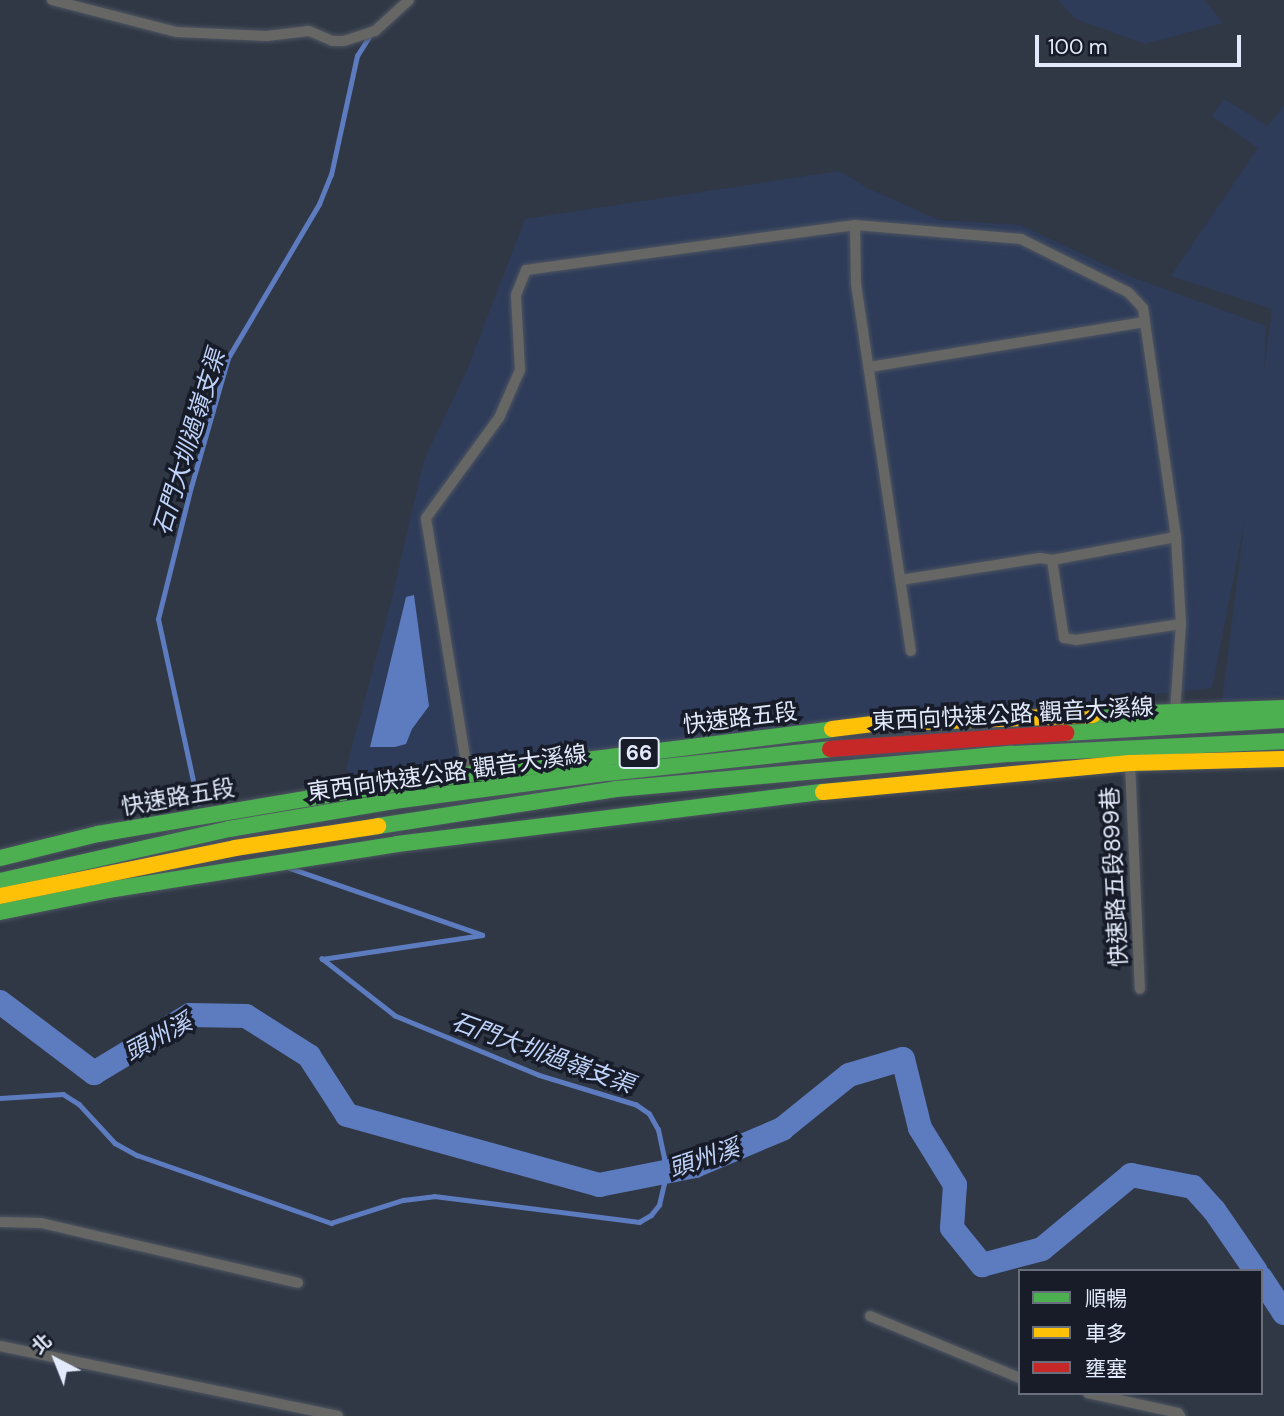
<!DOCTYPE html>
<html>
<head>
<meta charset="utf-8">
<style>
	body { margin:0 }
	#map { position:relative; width:1284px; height:1416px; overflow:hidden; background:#303846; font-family:"DM Sans","Noto Sans TC",sans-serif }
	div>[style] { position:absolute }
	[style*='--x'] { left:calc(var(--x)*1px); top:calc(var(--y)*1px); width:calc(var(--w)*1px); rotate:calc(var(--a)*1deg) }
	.built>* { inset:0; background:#2e3c5a }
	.water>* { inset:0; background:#5d7bbf }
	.stream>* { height:4.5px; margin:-2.25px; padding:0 2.25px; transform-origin:2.25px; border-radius:2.25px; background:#5d7bbf }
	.river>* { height:24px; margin:-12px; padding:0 12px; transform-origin:12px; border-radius:12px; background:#5d7bbf }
	.roads { filter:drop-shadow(0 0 2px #4e5561) drop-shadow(0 0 2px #4e5561) }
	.street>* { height:10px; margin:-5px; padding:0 5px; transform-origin:5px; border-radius:5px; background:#666665 }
	.fast>* { height:16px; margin:-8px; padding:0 8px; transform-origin:8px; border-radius:8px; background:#4caf50 }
	.slow>* { height:16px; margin:-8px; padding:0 8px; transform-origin:8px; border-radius:8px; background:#ffc107 }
	.jam>* { height:16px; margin:-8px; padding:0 8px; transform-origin:8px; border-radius:8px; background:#c62828 }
	span { translate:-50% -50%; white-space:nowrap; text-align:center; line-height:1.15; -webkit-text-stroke:7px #171c28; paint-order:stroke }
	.shield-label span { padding:2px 5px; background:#171c28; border:2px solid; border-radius:5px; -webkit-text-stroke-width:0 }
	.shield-label { font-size:21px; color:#e2eafb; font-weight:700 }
	.street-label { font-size:23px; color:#e2eafb }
	.water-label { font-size:24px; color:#c0d3fb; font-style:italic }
	.legend { position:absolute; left:1018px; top:1269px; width:245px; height:126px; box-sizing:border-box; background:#171c28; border:2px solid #686e7c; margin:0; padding:9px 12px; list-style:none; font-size:21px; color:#e2eafb }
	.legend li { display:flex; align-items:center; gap:14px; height:35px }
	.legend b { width:35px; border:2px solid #686e7c }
	.north { position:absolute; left:21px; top:1325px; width:70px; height:70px; -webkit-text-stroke:5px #171c28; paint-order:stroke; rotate:318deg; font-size:19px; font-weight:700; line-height:28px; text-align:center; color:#e2eafb }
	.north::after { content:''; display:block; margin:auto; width:24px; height:32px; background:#e2eafb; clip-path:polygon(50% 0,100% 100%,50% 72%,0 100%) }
	.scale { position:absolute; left:1035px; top:35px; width:206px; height:32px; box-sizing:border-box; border:4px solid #e2eafb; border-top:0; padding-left:9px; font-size:21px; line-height:24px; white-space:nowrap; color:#e2eafb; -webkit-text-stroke:5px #171c28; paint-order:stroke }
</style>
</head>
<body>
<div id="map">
	<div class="built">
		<div style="clip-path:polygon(1058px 0,1204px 0,1223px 23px,1145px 44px,1076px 19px)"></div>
		<div style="clip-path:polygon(1224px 99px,1268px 126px,1284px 105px,1284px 697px,1222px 701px,1245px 519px,1212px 688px,357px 781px,346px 769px,390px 606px,424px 460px,467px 370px,525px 219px,839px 171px,867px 188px,939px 220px,1021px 225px,1126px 275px,1266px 326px,1264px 373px,1272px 309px,1171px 276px,1258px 148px,1212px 116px)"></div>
	</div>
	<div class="water">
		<div style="clip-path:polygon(414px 595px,429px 706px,412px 729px,406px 744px,395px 747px,370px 747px,406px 597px)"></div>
	</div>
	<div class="stream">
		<div style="--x:198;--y:804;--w:189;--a:-102.2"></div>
		<div style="--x:158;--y:619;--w:136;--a:-76"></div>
		<div style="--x:191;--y:487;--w:134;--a:-74"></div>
		<div style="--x:228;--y:358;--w:179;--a:-59.4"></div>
		<div style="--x:319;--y:204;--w:31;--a:-68"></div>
		<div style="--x:331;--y:175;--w:122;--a:-77.7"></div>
		<div style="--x:357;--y:56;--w:25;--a:-58"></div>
		<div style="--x:0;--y:1098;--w:63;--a:-3.6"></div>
		<div style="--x:63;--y:1094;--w:19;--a:32"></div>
		<div style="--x:79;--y:1104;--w:53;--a:47.3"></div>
		<div style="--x:115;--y:1143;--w:25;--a:29"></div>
		<div style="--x:137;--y:1155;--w:206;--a:19.3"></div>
		<div style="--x:331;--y:1223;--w:76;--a:-17.7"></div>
		<div style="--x:403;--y:1200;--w:31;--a:-7"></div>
		<div style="--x:434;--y:1196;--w:207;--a:7.2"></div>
		<div style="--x:639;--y:1222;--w:14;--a:-30"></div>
		<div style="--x:651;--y:1215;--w:13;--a:-51"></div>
		<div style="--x:659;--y:1205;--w:22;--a:-77"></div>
		<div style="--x:664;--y:1184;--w:26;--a:-90"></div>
		<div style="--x:664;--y:1158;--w:29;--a:-102"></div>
		<div style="--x:658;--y:1130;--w:18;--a:-119"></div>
		<div style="--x:649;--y:1114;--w:16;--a:-145"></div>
		<div style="--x:636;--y:1105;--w:102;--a:-163"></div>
		<div style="--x:538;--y:1075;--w:155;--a:-157.6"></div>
		<div style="--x:395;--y:1016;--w:93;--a:-142"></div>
		<div style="--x:322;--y:959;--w:162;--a:-8.5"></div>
		<div style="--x:482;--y:935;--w:204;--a:-160.9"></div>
	</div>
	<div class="river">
		<div style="--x:0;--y:1002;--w:118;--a:37.1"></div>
		<div style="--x:94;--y:1073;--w:112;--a:-31.1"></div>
		<div style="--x:190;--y:1015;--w:56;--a:1"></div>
		<div style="--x:246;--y:1016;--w:75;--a:32.4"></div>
		<div style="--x:309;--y:1056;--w:70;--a:57.2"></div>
		<div style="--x:347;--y:1115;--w:262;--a:15.5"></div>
		<div style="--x:599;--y:1185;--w:98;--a:-11.2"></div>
		<div style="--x:695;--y:1166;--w:95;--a:-23"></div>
		<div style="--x:782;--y:1129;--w:86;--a:-38.9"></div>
		<div style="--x:849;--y:1075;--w:56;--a:-16.5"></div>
		<div style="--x:903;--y:1059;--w:71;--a:76.2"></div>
		<div style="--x:920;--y:1128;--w:67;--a:58.4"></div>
		<div style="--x:955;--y:1185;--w:43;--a:94"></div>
		<div style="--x:952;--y:1228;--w:48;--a:51"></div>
		<div style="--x:982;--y:1265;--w:62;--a:-14.9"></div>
		<div style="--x:1042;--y:1249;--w:116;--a:-39.7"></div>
		<div style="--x:1131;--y:1175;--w:63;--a:11"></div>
		<div style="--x:1193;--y:1187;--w:31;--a:48"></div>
		<div style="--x:1214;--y:1210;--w:74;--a:55.5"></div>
		<div style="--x:1261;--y:1278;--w:42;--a:56.7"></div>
	</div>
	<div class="roads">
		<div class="street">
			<div style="--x:52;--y:0;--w:129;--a:14.4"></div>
			<div style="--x:177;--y:32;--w:90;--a:2.5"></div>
			<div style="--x:267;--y:36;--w:42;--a:-6.8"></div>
			<div style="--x:309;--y:31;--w:25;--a:23"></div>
			<div style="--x:332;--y:41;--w:12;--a:0"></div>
			<div style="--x:344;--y:41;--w:33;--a:-18"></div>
			<div style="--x:375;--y:31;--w:46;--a:-42.4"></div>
			<div style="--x:855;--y:225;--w:59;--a:89"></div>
			<div style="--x:856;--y:284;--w:371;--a:81.5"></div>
			<div style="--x:870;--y:367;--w:278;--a:-9.3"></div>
			<div style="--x:1052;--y:560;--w:79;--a:81.3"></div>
			<div style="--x:1064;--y:638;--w:12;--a:9"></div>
			<div style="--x:1076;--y:640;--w:106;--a:-8.7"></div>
			<div style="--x:901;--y:580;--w:141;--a:-9"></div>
			<div style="--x:1040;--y:558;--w:12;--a:9"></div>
			<div style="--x:1052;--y:560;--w:126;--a:-10.5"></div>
			<div style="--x:1130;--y:763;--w:226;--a:87.5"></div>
			<div style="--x:468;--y:775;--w:260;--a:-99.3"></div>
			<div style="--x:426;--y:518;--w:124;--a:-53.9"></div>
			<div style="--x:499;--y:418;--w:52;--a:-66.4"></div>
			<div style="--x:520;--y:370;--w:75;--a:-93.1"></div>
			<div style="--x:516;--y:295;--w:27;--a:-68"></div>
			<div style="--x:526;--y:270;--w:332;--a:-7.8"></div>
			<div style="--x:855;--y:225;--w:167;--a:4.8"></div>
			<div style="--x:1021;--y:239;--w:119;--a:26.4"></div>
			<div style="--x:1128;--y:292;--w:22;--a:47"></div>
			<div style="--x:1143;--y:308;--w:231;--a:81.8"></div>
			<div style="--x:1176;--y:537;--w:87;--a:86.7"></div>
			<div style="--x:1181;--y:624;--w:88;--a:93.9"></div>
			<div style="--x:0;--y:1222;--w:41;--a:1.4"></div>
			<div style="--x:41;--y:1223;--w:264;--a:13.1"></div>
			<div style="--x:870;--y:1316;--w:162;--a:22.5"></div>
			<div style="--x:0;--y:1346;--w:345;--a:11.7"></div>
			<div style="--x:1088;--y:1393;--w:92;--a:12.5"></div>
			<div style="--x:1178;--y:1413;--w:4;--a:56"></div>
		</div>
		<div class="fast">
			<div style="--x:1093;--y:715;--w:191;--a:-2.1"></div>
			<div style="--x:1066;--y:733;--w:218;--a:-3.4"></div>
			<div style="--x:378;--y:826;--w:241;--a:-8.8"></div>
			<div style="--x:616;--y:789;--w:396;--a:-5.1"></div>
			<div style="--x:1010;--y:754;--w:274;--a:-2.7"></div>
			<div style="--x:0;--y:858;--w:101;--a:-13.8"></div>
			<div style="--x:98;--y:834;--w:299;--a:-9.6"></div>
			<div style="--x:393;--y:784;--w:442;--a:-7.1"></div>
			<div style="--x:0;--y:881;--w:235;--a:-12.8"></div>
			<div style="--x:229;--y:829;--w:167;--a:-9.6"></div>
			<div style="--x:394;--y:801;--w:215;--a:-7.5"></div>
			<div style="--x:607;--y:773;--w:224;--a:-6.1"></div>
			<div style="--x:0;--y:912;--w:110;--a:-11.5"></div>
			<div style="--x:108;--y:890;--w:293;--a:-9"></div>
			<div style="--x:397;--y:844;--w:429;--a:-7"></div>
		</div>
		<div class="slow">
			<div style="--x:832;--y:729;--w:41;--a:-7"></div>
			<div style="--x:873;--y:724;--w:220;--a:-2.3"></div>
			<div style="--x:823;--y:792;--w:308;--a:-5.4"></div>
			<div style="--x:1130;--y:763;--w:154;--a:-1.5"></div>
			<div style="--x:0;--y:896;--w:240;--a:-11.5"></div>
			<div style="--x:235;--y:848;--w:145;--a:-8.7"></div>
		</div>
		<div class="jam">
			<div style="--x:830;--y:749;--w:237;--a:-3.9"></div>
		</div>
	</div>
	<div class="shield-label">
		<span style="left:639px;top:753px">66</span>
	</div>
	<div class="street-label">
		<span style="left:1013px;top:714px;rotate:-3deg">東西向快速公路 觀音大溪線</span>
		<span style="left:740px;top:718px;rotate:-7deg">快速路五段</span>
		<span style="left:447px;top:773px;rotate:-8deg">東西向快速公路 觀音大溪線</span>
		<span style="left:178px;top:797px;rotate:-10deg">快速路五段</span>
		<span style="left:1114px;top:877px;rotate:-93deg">快速路五段899巷</span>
	</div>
	<div class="water-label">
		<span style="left:189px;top:442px;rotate:-73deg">石門大圳過嶺支渠</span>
		<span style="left:158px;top:1037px;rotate:-28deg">頭州溪</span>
		<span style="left:543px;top:1053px;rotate:20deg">石門大圳過嶺支渠</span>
		<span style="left:704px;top:1158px;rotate:-18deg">頭州溪</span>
	</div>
	<ul class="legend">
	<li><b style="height:9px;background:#4caf50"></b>順暢</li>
	<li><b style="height:9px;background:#ffc107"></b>車多</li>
	<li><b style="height:9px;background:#c62828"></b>壅塞</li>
	</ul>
	<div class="north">北</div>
	<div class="scale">100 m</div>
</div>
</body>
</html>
